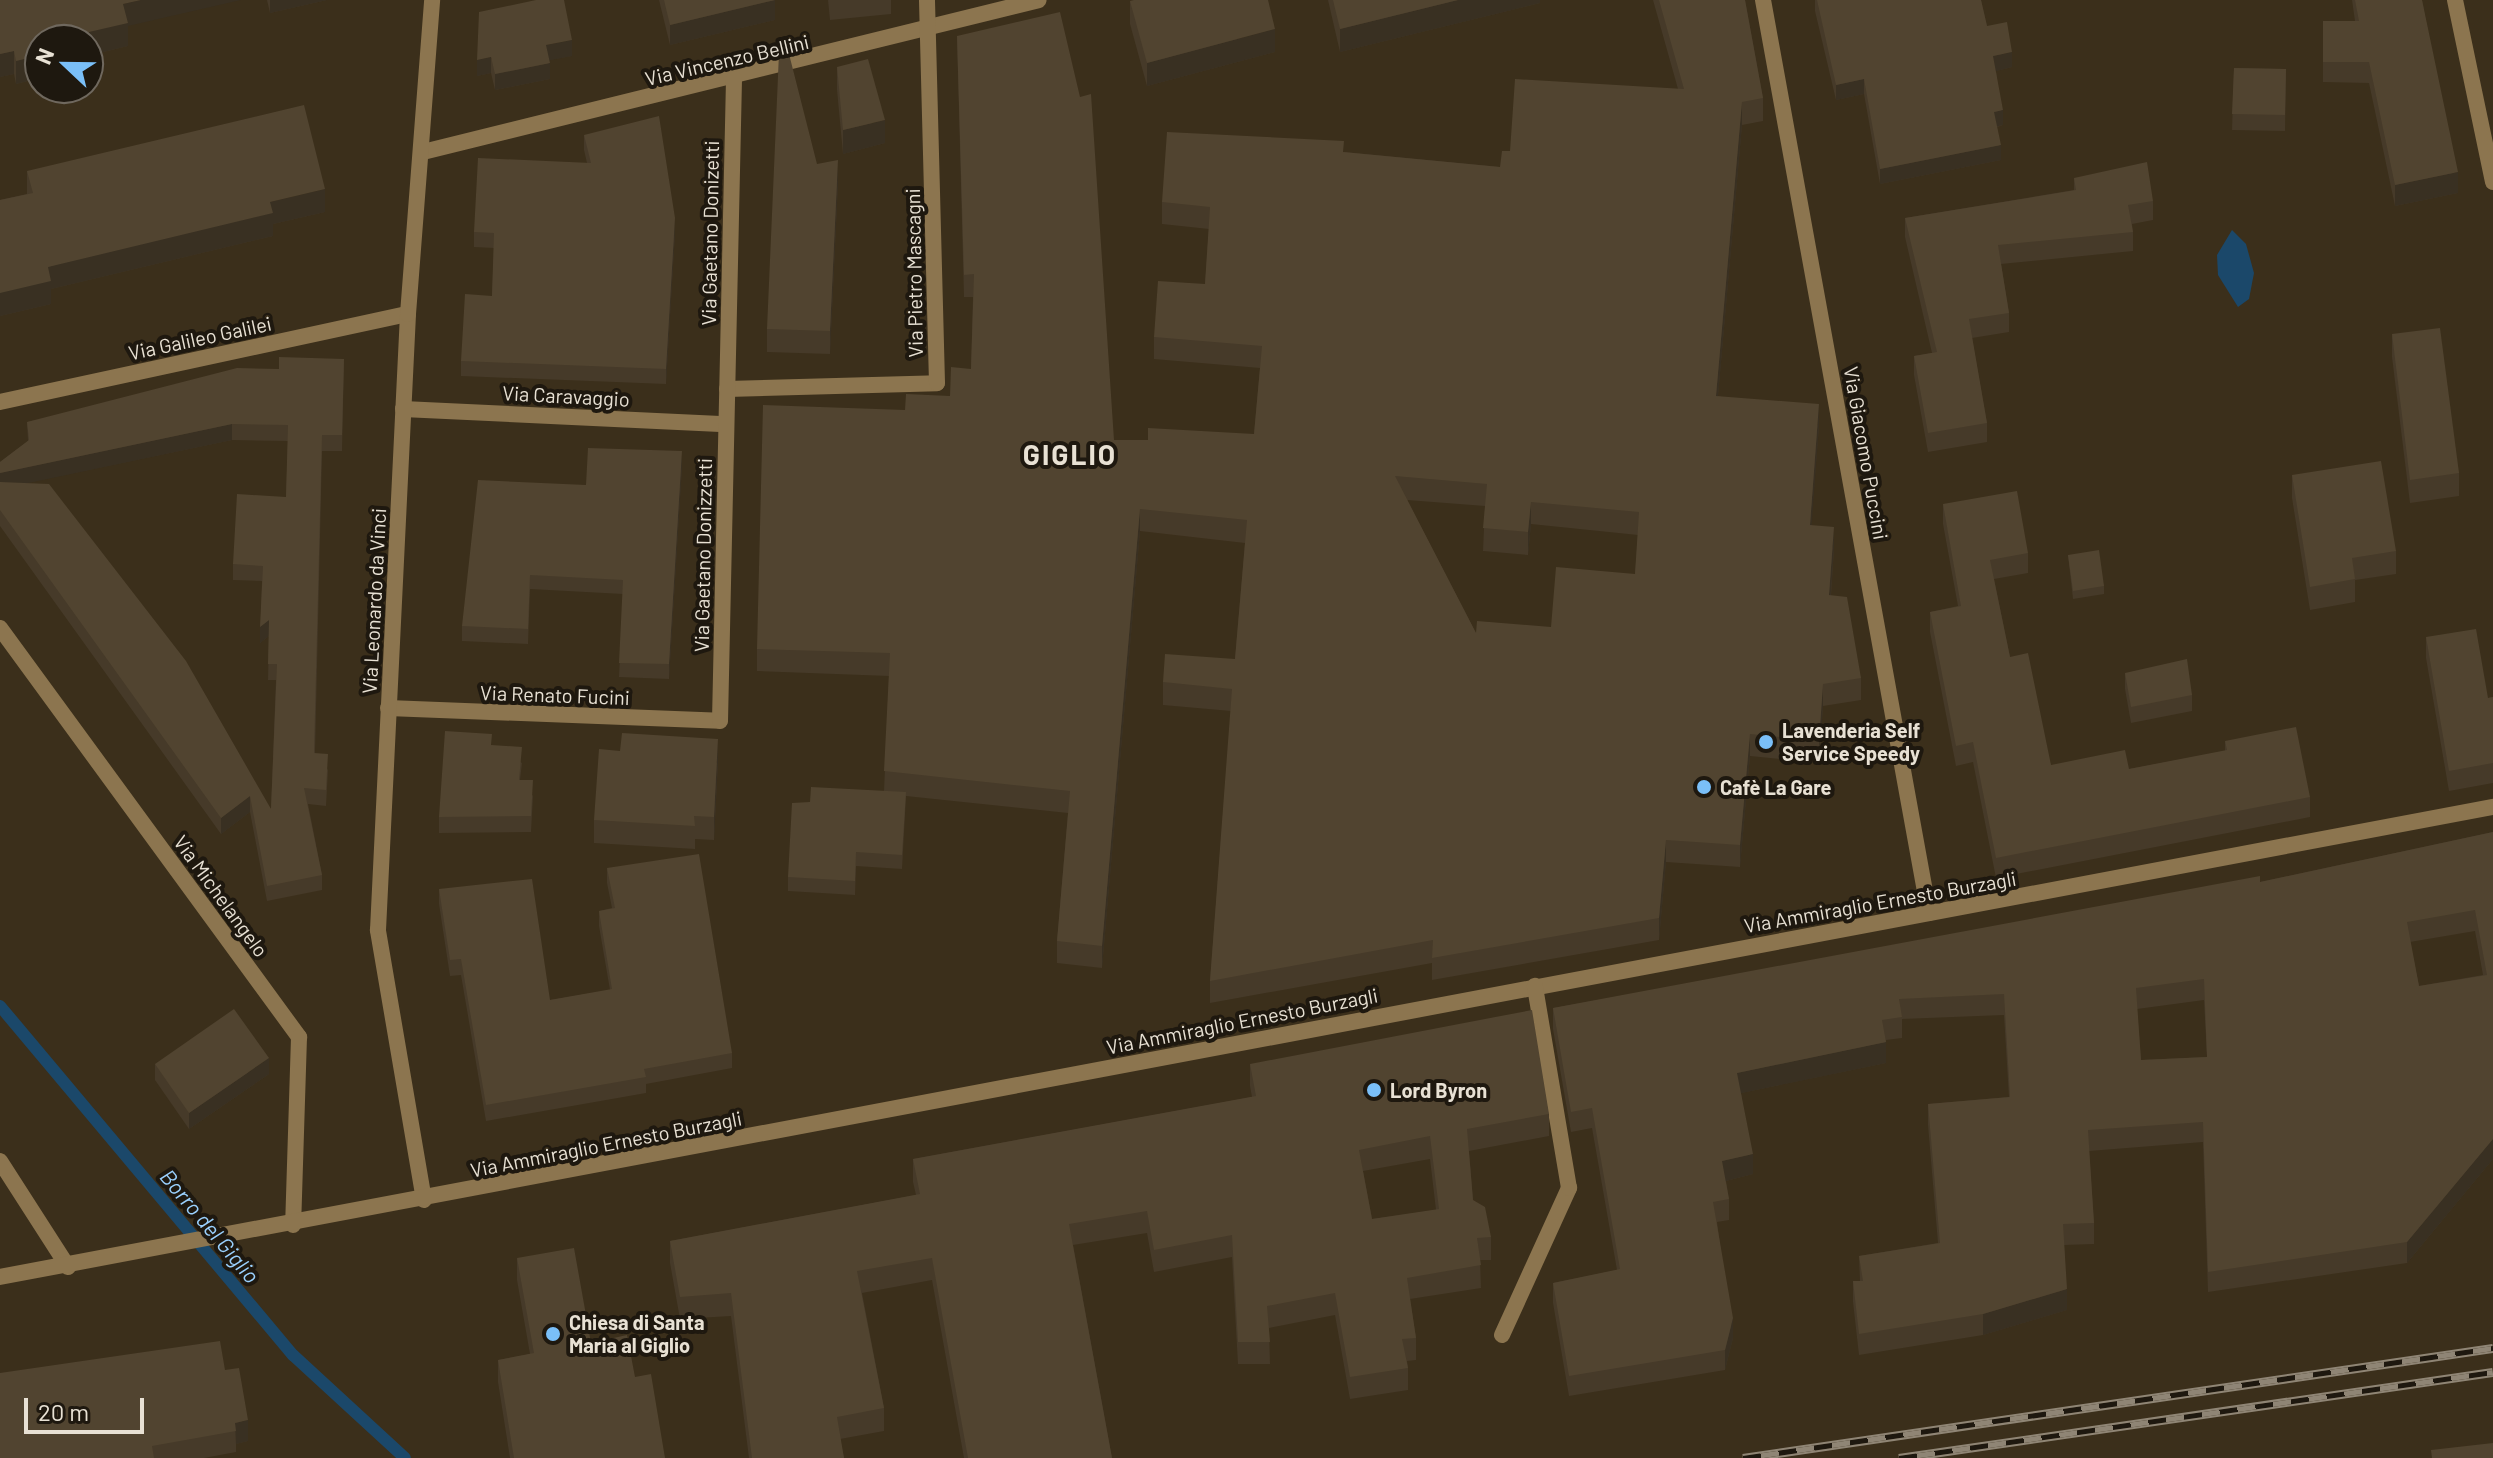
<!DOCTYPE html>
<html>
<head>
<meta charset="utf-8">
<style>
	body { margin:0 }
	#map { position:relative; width:2493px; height:1458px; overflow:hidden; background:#3b2f1b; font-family:Barlow,sans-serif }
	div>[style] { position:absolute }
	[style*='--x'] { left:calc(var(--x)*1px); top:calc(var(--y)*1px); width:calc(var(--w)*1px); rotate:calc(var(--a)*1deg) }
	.water>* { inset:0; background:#1b486a }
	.stream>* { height:12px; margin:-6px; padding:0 6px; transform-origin:6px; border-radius:6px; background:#1b486a }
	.minor>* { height:16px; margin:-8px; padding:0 8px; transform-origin:8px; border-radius:8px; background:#8c754f }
	.rail>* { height:9px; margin-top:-4.5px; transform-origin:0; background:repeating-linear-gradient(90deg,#1e180f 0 18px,#8f8575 0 36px); box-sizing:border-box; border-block:2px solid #8f8575 }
	.wall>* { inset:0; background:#463a29 }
	.shaded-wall>* { inset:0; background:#393022 }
	.building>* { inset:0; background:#514430 }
	.dots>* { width:22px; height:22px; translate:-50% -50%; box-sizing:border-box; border:4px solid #1e180f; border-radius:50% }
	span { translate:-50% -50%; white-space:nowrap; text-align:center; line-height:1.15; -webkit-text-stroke:8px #1e180f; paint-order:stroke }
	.street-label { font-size:20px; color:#e8e1d4 }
	.poi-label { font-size:20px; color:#e8e1d4; font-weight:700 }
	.left { translate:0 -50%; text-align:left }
	.water-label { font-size:22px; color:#9ad0fd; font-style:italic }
	.district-label { font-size:28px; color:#e8e1d4; font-weight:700; letter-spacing:2px }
	.north { position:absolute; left:24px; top:24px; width:80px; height:80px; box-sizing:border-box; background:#1e180f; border:2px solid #6f685e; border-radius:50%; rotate:292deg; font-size:22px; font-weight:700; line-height:32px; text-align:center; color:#e8e1d4 }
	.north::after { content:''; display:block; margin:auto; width:28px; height:36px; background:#7abff8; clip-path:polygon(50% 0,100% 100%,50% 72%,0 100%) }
	.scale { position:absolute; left:24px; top:1398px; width:120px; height:36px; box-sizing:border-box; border:4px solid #e8e1d4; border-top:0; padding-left:10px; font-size:24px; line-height:28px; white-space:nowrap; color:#e8e1d4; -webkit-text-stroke:6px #1e180f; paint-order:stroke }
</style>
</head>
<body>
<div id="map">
	<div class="water">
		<div style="clip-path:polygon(2232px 230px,2246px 244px,2254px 273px,2249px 299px,2238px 307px,2218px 275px,2217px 255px)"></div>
	</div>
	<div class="stream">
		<div style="--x:0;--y:1006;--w:456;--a:50"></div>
		<div style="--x:293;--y:1355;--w:152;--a:42.6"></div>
	</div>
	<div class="minor">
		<div style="--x:1763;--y:0;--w:928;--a:79.7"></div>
		<div style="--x:2455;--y:0;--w:186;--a:78.2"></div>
		<div style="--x:423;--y:152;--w:634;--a:-13.86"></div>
		<div style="--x:727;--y:389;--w:210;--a:-1.6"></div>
		<div style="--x:937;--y:383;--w:383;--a:-91.5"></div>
		<div style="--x:0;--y:402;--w:417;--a:-12.2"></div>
		<div style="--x:403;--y:409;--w:323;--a:2.7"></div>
		<div style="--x:0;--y:628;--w:507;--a:53.83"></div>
		<div style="--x:299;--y:1037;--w:188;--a:91.8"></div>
		<div style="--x:388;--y:708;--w:332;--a:2.2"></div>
		<div style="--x:720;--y:721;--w:642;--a:-88.75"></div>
		<div style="--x:0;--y:1161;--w:126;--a:57.3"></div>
		<div style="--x:424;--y:1200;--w:274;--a:-99.7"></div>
		<div style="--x:378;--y:930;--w:617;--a:-87.21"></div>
		<div style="--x:408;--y:314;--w:315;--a:-85.6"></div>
		<div style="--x:0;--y:1277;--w:2537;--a:-10.68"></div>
		<div style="--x:1502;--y:1335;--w:162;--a:-65.5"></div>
		<div style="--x:1569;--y:1188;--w:205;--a:-99.6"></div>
	</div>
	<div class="rail">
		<div style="--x:1743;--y:1458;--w:758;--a:-8.34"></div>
		<div style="--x:1899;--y:1458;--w:600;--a:-8.24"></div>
	</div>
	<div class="wall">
		<div style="clip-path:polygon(0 0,128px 26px,128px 46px,91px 55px,91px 67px,40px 40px,40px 78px,16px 84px,14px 74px,0 77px)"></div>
		<div style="clip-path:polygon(267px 0,327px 0,270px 13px)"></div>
		<div style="clip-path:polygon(659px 0,775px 0,775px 20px,670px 45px)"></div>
		<div style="clip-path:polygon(828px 0,891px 0,891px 14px,830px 20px)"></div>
		<div style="clip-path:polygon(1328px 0,1540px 0,1540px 3px,1340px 52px)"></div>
		<div style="clip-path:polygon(evenodd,1653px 0,1745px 0,1763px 98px,1763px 121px,1742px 125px,1718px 396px,1819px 426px,1811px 525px,1834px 549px,1831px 595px,1861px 678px,1861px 700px,1823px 706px,1819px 763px,1750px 756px,1740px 867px,1666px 862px,1659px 940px,1432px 980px,1432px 963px,1210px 1003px,1210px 981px,1231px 711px,1163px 705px,1163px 682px,1235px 659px,1245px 543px,1140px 531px,1102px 968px,1057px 963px,1057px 941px,1068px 813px,906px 796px,902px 869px,856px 866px,855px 895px,788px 891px,788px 877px,810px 802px,884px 791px,889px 676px,757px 671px,757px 649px,905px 410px,950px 396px,971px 369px,973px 297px,964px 297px,957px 36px,1114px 440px,1148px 440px,1254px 434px,1260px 368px,1154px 359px,1154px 337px,1205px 284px,1209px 229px,1162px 224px,1162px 202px,1344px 152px,1500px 167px,1510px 151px,1678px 89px,1653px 0,1407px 500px,1485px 506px,1483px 551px,1528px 555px,1531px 524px,1638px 535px,1635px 574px,1551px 627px,1476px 633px,1407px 500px)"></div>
		<div style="clip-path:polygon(1815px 0,1981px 0,1987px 26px,2012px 67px,1996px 71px,2003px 125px,1997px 127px,2001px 160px,1880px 184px,1864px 94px,1836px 100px,1815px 11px)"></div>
		<div style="clip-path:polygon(2352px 0,2422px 0,2458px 193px,2395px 206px,2369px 83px,2323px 82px,2323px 21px,2355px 21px)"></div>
		<div style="clip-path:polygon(1130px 1px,1275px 52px,1147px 86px,1130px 24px)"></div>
		<div style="clip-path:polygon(572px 56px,549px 60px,550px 79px,495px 90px,491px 73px,477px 76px,477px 60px)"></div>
		<div style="clip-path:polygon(837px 67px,885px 143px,843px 154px,837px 90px)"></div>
		<div style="clip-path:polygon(2234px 68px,2286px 69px,2285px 131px,2232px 130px)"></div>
		<div style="clip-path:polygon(584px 135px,675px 233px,666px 384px,461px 376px,461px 361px,492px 296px,494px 248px,474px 247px,474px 232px,587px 163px,584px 150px)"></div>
		<div style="clip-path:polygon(817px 164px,838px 183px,830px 354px,767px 352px,767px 329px)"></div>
		<div style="clip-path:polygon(27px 171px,325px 212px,273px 224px,273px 236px,51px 289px,51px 304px,0 316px,0 200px,27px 194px)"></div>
		<div style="clip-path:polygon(2074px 178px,2153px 201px,2153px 220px,2132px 224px,2133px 232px,2133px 251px,2001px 264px,2009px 313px,2009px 332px,1972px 338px,1987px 423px,1987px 442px,1928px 452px,1914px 375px,1914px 356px,1932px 353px,1905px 237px,1905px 218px,2074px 190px)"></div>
		<div style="clip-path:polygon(2392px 334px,2459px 473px,2459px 496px,2410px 503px,2392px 357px)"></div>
		<div style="clip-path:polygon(evenodd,344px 359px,342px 451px,322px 451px,315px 753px,328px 770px,326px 806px,308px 804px,322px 875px,322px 890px,267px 901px,250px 812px,221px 834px,0 526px,0 462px,28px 441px,27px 422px,279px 369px,344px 359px,232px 440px,288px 441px,286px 497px,233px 564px,233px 580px,262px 581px,260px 643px,269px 636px,268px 680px,276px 680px,271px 809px,26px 483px,232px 440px)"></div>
		<div style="clip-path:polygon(682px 466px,669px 679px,619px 677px,623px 594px,530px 589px,528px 644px,462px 641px,462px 626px,586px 485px)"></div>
		<div style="clip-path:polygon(2292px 475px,2396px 551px,2396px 574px,2355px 580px,2355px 602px,2310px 610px,2292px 498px)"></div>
		<div style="clip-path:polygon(1943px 504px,2028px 553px,2028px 573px,1994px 579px,2010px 657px,2051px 765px,2129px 769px,2225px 751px,2225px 741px,2310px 797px,2310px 817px,1996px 878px,1973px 762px,1956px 766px,1930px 632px,1930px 612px,1958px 606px,1943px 524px)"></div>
		<div style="clip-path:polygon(2068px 555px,2104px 586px,2104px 594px,2073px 599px)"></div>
		<div style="clip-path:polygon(2426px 637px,2488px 698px,2493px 697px,2493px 783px,2449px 791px,2426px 658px)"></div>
		<div style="clip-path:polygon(2125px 673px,2192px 695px,2192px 711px,2131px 723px,2125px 689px)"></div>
		<div style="clip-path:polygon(492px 745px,522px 763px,520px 780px,533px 796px,531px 832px,439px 833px,439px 817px)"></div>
		<div style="clip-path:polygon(718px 762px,714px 840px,695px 839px,695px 849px,594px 843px,594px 820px)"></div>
		<div style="clip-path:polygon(evenodd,2493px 832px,2493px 1159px,2407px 1263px,2208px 1292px,2203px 1142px,2089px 1151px,2094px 1223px,2094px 1244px,2064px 1245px,2067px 1310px,1983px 1335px,1859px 1355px,1853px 1302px,1853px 1281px,1860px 1281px,1859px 1256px,1938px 1243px,1928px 1125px,1928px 1104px,2009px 1097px,2004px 1015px,1902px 1019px,1902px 1038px,1886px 1040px,1886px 1063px,1741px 1093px,1753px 1174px,1726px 1181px,1729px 1199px,1729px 1220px,1717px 1222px,1733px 1338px,1725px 1370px,1569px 1396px,1553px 1303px,1553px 1283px,1617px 1270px,1592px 1128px,1571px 1132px,1553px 1029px,1553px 1008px,2260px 882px,2493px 832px,2475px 931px,2483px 975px,2419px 986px,2410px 942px,2475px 931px,2493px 832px,2204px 1000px,2207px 1057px,2141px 1060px,2137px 1009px,2204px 1000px)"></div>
		<div style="clip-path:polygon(607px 868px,732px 1053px,732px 1068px,646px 1084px,646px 1093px,486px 1121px,461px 975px,450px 976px,439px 904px,439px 889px,550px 1000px,610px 990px,599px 926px,599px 911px,612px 908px,607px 883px)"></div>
		<div style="clip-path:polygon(155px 1064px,269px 1074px,189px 1129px,155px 1080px)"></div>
		<div style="clip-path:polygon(evenodd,1250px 1064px,1549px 1114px,1549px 1136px,1469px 1151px,1473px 1200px,1491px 1237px,1491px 1260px,1480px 1260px,1481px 1288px,1410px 1299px,1416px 1338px,1416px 1360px,1407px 1361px,1408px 1368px,1408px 1390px,1350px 1399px,1335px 1315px,1269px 1328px,1270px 1364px,1238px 1364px,1232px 1257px,1154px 1272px,1147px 1233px,1073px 1245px,1112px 1458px,964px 1458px,932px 1280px,862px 1293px,884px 1408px,884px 1431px,840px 1439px,844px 1458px,749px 1458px,731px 1316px,680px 1319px,670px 1263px,670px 1241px,916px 1195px,913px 1182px,913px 1159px,1252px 1097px,1250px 1086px,1250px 1064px,1430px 1159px,1436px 1210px,1372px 1219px,1363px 1171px,1430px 1159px)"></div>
		<div style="clip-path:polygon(517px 1258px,591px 1343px,635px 1377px,665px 1458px,510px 1458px,498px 1382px,498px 1360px,530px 1354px,517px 1280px)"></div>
		<div style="clip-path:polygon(225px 1370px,248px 1441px,236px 1444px,236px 1452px,204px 1458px,0 1458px)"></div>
	</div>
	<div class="shaded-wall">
		<div style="clip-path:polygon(141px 0,241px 0,128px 26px,128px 46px,91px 55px,91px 67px,88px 68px,89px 32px,123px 4px)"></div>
		<div style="clip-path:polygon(270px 0,327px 0,270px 13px)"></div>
		<div style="clip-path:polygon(775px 0,775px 20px,670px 45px,670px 25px)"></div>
		<div style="clip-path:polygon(1458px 0,1540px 0,1540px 3px,1340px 52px,1340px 29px)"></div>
		<div style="clip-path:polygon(1275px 29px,1275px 52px,1147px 86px,1147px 63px)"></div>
		<div style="clip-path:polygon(572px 40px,572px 56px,546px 61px,546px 45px)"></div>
		<div style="clip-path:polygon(14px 51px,14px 74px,0 77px,0 54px)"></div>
		<div style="clip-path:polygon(2012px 52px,2012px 67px,1993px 72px,1993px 56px)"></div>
		<div style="clip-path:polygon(40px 55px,40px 78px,16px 84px,16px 61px)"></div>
		<div style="clip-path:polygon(491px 57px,491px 73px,477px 76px,477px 60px)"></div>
		<div style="clip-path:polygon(550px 63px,550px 79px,495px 90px,495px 74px)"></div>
		<div style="clip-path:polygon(1864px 79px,1864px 94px,1836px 100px,1836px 85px)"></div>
		<div style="clip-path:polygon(1742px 102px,1742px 125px,1716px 419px,1716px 396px)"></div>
		<div style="clip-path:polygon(2003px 110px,2003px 125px,1994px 127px,1994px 112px)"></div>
		<div style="clip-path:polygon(885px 120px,885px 143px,843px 154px,843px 130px)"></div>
		<div style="clip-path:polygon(2001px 145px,2001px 160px,1880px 184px,1880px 169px)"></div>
		<div style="clip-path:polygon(838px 160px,838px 183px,830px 354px,830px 331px)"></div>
		<div style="clip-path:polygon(2458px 172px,2458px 193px,2395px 206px,2395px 185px)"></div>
		<div style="clip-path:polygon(325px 189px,325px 212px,273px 224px,273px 236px,51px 289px,51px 304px,0 316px,0 293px,48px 267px,270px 202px)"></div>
		<div style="clip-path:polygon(675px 218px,675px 233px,666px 384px,666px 369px)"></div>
		<div style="clip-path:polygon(1819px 404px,1819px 426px,1810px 548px,1810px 525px)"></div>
		<div style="clip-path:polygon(232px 424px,232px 440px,0 489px,0 473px)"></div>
		<div style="clip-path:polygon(682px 451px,682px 466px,669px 679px,669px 664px)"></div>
		<div style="clip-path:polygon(1531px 502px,1531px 524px,1528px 555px,1528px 532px)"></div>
		<div style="clip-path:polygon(1140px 509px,1140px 531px,1102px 968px,1102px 946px)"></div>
		<div style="clip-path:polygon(1834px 527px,1834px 549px,1829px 618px,1829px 595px)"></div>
		<div style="clip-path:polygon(269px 620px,269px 636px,260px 643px,260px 627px)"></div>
		<div style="clip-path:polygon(1823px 684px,1823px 706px,1819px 763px,1819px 741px)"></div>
		<div style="clip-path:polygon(1750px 734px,1750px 756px,1740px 867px,1740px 845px)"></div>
		<div style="clip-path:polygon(718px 739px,718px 762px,714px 840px,714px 817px)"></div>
		<div style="clip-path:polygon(250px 796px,250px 812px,221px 834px,221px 818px)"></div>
		<div style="clip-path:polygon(1666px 840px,1666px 862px,1659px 940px,1659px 918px)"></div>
		<div style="clip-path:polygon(1886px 1042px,1886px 1063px,1737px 1094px,1737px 1073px)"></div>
		<div style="clip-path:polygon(269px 1058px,269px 1074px,189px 1129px,189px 1113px)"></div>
		<div style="clip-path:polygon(2493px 1139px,2493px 1159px,2407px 1263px,2407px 1242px)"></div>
		<div style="clip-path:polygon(1753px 1154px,1753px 1174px,1722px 1182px,1722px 1161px)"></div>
		<div style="clip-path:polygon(2067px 1289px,2067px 1310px,1983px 1335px,1983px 1314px)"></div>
		<div style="clip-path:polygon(1733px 1318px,1733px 1338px,1725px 1370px,1725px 1350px)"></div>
		<div style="clip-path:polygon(248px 1420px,248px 1441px,236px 1444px,235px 1423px)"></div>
	</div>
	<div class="building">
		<div style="clip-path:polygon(0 0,141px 0,123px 4px,128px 23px,89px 32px,91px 44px,88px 45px,88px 40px,40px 40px,40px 55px,16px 61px,14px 51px,0 54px)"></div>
		<div style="clip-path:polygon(536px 0,564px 0,572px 40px,546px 45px,550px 63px,495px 74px,491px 57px,477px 60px,479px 12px)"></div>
		<div style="clip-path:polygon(664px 0,775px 0,670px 25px)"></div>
		<div style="clip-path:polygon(1134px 0,1268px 0,1275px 29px,1147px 63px,1130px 1px)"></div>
		<div style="clip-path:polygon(1333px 0,1458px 0,1340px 29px)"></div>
		<div style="clip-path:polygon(evenodd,1659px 0,1745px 0,1763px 98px,1742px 102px,1716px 396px,1819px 404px,1810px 525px,1834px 527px,1829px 595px,1847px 597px,1861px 678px,1823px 684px,1819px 741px,1750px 734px,1740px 845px,1666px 840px,1659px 918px,1432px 958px,1433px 940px,1210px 981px,1232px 689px,1163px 682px,1165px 654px,1235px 659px,1247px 520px,1140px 509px,1102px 946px,1057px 941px,1070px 791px,884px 771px,890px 653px,757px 649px,763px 405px,905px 410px,906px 394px,950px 396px,951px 367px,971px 369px,974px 274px,964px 275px,957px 36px,1060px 12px,1080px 97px,1091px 94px,1114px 440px,1148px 440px,1148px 428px,1254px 434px,1262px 346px,1154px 337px,1158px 281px,1205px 284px,1210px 207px,1162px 202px,1167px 132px,1344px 141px,1343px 152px,1500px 167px,1502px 151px,1510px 151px,1515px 79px,1684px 89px,1659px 0,1395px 476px,1487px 484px,1483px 528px,1528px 532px,1531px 502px,1639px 512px,1635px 574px,1556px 567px,1551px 627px,1477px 621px,1476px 633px,1395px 476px)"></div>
		<div style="clip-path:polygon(1817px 0,1981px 0,1987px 26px,2007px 22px,2012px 52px,1993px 56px,2003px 110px,1994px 112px,2001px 145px,1880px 169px,1864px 79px,1836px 85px)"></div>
		<div style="clip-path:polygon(2355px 0,2422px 0,2458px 172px,2395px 185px,2369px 62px,2323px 62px,2323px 21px,2359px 21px)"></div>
		<div style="clip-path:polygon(788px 50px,817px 164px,838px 160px,830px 331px,767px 329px,779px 53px)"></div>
		<div style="clip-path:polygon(868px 59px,885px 120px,843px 130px,837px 67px)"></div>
		<div style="clip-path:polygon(2234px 68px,2286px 69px,2285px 115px,2232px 114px)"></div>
		<div style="clip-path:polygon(304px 105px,325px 189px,270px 202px,273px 213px,48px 267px,51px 281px,0 293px,0 200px,33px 193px,27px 171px)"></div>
		<div style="clip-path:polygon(659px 116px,675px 218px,666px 369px,461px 361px,465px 294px,492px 296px,494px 233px,474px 232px,478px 158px,591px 163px,584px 135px)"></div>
		<div style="clip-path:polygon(2147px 162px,2153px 201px,2128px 205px,2133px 232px,1998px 245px,2009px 313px,1969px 319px,1987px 423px,1928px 433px,1914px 356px,1937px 352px,1905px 218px,2076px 190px,2074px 178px)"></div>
		<div style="clip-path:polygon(2440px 328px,2459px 473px,2410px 480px,2392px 334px)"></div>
		<div style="clip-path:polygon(279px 357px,344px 359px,342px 435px,322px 435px,314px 753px,328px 754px,326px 790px,304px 788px,322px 875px,267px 886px,250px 796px,221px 818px,0 510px,0 482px,49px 484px,186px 661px,271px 809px,277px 664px,268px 664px,269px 620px,260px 627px,263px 566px,233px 564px,237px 494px,286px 497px,288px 425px,232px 424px,0 473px,0 462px,29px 440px,27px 422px,237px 368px,279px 369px)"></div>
		<div style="clip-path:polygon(588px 448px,682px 451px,669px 664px,619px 663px,623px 580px,530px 575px,528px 629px,462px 626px,478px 480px,586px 485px)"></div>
		<div style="clip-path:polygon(2381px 461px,2396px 551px,2352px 558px,2355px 579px,2310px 587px,2292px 475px)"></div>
		<div style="clip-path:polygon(2017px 491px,2028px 553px,1990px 560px,2010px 657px,2028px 653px,2051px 765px,2125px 750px,2129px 769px,2227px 750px,2225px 741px,2296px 727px,2310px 797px,1996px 858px,1973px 742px,1956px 746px,1930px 612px,1961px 606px,1943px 504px)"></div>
		<div style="clip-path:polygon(2099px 550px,2104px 586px,2073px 591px,2068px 555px)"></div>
		<div style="clip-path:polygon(2476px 629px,2488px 698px,2493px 697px,2493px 763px,2449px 771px,2426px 637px)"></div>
		<div style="clip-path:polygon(2187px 659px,2192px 695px,2131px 707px,2125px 673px)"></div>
		<div style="clip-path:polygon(445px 731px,492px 734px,491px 745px,522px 747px,519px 780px,533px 780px,531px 816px,439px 817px)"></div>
		<div style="clip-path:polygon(622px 733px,718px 739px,714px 817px,694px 816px,695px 826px,594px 820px,599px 749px,620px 751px)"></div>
		<div style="clip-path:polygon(811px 787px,906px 792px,902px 855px,856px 852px,855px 881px,788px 877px,792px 803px,810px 802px)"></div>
		<div style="clip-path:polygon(evenodd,2493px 832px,2493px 1139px,2407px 1242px,2208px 1272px,2203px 1122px,2088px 1130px,2094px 1223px,2063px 1224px,2067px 1289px,1983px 1314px,1859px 1334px,1853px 1281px,1863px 1281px,1859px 1256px,1940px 1243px,1928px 1104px,2010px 1097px,2004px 994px,1899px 999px,1902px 1017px,1882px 1020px,1886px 1042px,1737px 1073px,1753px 1154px,1722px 1161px,1729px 1199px,1713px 1202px,1733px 1318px,1725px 1350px,1569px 1376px,1553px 1283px,1620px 1269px,1592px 1108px,1571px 1112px,1553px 1008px,2260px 876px,2260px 882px,2493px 832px,2475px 910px,2487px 975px,2419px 986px,2407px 922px,2475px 910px,2493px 832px,2204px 979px,2207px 1057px,2141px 1060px,2136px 988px,2204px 979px)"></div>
		<div style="clip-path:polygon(699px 854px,732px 1053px,644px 1069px,646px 1077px,486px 1105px,461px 959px,450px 960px,439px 889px,532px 879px,550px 1000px,612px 989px,599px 911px,615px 908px,607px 868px)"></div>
		<div style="clip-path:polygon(234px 1009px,269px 1058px,189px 1113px,155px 1064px)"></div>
		<div style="clip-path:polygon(evenodd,1532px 1010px,1549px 1114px,1467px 1129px,1473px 1200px,1485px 1207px,1491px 1237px,1477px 1238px,1481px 1265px,1407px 1278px,1416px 1338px,1402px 1339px,1408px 1368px,1350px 1377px,1335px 1293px,1267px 1306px,1270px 1342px,1238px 1342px,1232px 1235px,1154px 1250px,1147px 1211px,1069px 1224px,1112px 1458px,968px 1458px,932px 1258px,857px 1271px,884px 1408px,837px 1417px,844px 1458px,752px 1458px,731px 1293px,680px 1297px,670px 1241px,920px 1194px,913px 1159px,1256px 1096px,1250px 1064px,1532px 1010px,1430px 1136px,1439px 1209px,1372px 1219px,1359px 1150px,1430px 1136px)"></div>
		<div style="clip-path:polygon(574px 1248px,591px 1343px,627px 1335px,635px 1377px,651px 1374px,665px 1458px,514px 1458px,498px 1360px,534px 1353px,517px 1258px)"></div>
		<div style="clip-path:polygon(220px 1341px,225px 1370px,239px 1368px,248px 1420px,235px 1423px,236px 1431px,152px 1446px,154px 1458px,0 1458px,0 1373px)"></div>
		<div style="clip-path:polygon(2493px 1443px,2493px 1458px,2432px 1458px,2431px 1450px)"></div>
	</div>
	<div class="dots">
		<div style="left:1766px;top:742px;background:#7abff8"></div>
		<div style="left:1704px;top:787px;background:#7abff8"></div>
		<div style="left:1374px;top:1090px;background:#7abff8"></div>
		<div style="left:553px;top:1334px;background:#7abff8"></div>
	</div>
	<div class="street-label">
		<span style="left:727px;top:60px;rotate:-13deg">Via Vincenzo Bellini</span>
		<span style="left:710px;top:233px;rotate:-89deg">Via Gaetano Donizetti</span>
		<span style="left:914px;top:273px;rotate:-91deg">Via Pietro Mascagni</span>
		<span style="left:200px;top:338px;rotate:-12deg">Via Galileo Galilei</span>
		<span style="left:566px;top:396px;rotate:3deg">Via Caravaggio</span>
		<span style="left:1866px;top:453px;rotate:80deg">Via Giacomo Puccini</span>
		<span style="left:703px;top:555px;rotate:-89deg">Via Gaetano Donizzetti</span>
		<span style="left:374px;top:601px;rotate:-87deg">Via Leonardo da Vinci</span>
		<span style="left:555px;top:695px;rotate:2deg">Via Renato Fucini</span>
		<span style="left:221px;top:896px;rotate:54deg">Via Michelangelo</span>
		<span style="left:1880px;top:902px;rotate:-10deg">Via Ammiraglio Ernesto Burzagli</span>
		<span style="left:1242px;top:1021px;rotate:-11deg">Via Ammiraglio Ernesto Burzagli</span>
		<span style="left:606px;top:1144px;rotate:-11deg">Via Ammiraglio Ernesto Burzagli</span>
	</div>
	<div class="poi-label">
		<span class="left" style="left:1782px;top:742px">Lavenderia Self<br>Service Speedy</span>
		<span class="left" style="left:1720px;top:787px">Cafè La Gare</span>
		<span class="left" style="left:1390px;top:1090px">Lord Byron</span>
		<span class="left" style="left:569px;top:1334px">Chiesa di Santa<br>Maria al Giglio</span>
	</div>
	<div class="water-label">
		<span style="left:210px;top:1226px;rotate:50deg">Borro del Giglio</span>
	</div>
	<div class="district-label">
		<span style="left:1070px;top:454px">GIGLIO</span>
	</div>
	<div class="north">N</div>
	<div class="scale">20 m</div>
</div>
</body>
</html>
